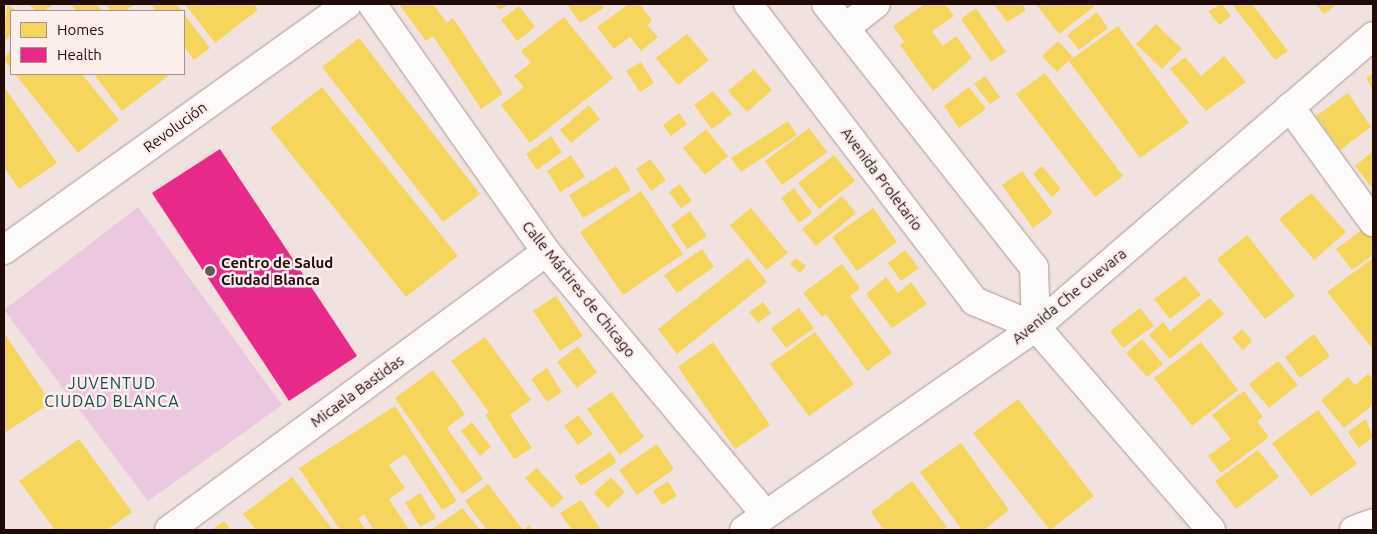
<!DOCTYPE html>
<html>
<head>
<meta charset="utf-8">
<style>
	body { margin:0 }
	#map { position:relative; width:1377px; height:534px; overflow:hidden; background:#f1e2e0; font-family:Ubuntu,sans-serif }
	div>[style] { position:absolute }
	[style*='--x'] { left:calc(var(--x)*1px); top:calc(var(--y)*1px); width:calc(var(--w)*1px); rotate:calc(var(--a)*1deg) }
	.green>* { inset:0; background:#ebc8df }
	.homes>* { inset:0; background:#f6d55c }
	.health>* { inset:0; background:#e7298a }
	.roads { filter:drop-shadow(0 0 1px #aa9895) drop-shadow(0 0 1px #aa9895) }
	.minor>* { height:28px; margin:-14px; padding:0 14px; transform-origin:14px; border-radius:14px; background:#fdfbfa }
	.dots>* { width:14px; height:14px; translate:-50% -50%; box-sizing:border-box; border:2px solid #fceeeb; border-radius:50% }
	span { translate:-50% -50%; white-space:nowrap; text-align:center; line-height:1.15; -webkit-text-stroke:5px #fceeeb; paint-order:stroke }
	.street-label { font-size:15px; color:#210b07 }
	.poi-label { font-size:15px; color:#210b07; font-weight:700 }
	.left { translate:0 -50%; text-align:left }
	.neighbourhood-label { font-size:16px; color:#104c56; letter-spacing:1px }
	.frame { position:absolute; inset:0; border:5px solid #210b07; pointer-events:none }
	.legend { position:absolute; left:10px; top:10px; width:175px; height:65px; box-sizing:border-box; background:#fceeeb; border:1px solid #a49390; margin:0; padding:6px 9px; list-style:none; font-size:15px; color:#210b07 }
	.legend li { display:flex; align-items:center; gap:10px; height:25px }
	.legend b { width:25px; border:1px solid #a49390 }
</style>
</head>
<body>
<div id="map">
	<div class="green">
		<div style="clip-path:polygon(138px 207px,282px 405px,148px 501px,4px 310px)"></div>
	</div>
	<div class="homes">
		<div style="clip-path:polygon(7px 4px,16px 11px,11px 11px,11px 35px,4px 41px)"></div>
		<div style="clip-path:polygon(29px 4px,54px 4px,44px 11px,35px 11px)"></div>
		<div style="clip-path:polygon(70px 4px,97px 4px,102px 11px,77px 11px)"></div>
		<div style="clip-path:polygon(106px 4px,135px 4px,125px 11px,111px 11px)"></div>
		<div style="clip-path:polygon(151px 4px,176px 4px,182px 11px,156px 11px)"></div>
		<div style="clip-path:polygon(185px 4px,254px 4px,258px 10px,215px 43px)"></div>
		<div style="clip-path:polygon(399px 4px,433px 4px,447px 23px,453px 18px,503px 94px,481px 109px,433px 36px,426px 41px)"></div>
		<div style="clip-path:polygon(495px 4px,510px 4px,499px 10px)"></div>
		<div style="clip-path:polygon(567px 4px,601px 4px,604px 8px,580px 23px)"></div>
		<div style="clip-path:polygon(629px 4px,640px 4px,652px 21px,647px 25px,658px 37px,641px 51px,630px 37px,614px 49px,597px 27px)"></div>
		<div style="clip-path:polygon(925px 4px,945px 4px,954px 16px,932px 31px,943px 46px,956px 36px,972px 58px,933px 91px,900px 45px,904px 42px,893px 26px)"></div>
		<div style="clip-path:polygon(994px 4px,1022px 4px,1026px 10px,1007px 22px)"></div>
		<div style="clip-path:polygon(1036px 4px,1093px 4px,1095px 6px,1059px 34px)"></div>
		<div style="clip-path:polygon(1222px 4px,1231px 16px,1219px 25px,1208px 11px)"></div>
		<div style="clip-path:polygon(1232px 4px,1252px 4px,1288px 51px,1275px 60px)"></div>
		<div style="clip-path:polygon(1316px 4px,1337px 4px,1324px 14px)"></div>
		<div style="clip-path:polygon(519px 6px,535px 27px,517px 41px,501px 20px)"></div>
		<div style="clip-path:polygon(976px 8px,1006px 52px,991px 62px,961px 19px)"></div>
		<div style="clip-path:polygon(1097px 12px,1108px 28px,1079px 50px,1067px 35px)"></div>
		<div style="clip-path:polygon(184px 14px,210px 48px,194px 60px,184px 47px)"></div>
		<div style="clip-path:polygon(564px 17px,613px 78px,530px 143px,501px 105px,524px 87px,514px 76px,531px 63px,521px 51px)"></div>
		<div style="clip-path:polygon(1156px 24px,1182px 49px,1162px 69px,1136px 44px)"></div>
		<div style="clip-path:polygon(1118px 26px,1189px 123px,1140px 158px,1069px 61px)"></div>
		<div style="clip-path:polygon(687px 34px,709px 60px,678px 85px,656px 58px)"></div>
		<div style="clip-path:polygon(359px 38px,480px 194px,443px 222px,322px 67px)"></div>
		<div style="clip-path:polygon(1058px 41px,1073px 57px,1057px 72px,1042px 56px)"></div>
		<div style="clip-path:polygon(11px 49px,11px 69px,4px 59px)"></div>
		<div style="clip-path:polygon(1224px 56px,1246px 82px,1206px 111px,1170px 69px,1185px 57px,1201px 76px)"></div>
		<div style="clip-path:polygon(641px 62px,654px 83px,640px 92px,626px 71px)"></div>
		<div style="clip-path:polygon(754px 69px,772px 90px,747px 112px,728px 91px)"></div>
		<div style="clip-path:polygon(1045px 73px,1123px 176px,1095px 197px,1016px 94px)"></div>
		<div style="clip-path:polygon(1373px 73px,1373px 90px,1366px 78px)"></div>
		<div style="clip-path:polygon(15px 74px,82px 74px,119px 120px,78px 153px)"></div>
		<div style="clip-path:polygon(98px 74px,167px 74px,168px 76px,122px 111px,95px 76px)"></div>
		<div style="clip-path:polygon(985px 76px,1000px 97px,990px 104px,974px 84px)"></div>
		<div style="clip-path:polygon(322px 87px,458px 256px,406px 297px,270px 128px)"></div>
		<div style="clip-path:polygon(969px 87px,986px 109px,959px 128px,944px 106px)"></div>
		<div style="clip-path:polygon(5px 88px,57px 163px,19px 189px,4px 167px)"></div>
		<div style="clip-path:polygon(713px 91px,732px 114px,712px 129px,694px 105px)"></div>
		<div style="clip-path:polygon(1348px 93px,1371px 127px,1340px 150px,1316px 116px)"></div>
		<div style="clip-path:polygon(589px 105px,600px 119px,571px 143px,560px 130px)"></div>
		<div style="clip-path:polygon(679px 113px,687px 124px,671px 136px,663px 125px)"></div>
		<div style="clip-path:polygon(788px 121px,797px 135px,741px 172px,731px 158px)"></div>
		<div style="clip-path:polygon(809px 128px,827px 152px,782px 185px,765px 161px)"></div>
		<div style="clip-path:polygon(706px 129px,728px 156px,705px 175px,683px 148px)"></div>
		<div style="clip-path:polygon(551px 136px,562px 152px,537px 170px,526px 154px)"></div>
		<div style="clip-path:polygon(1373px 151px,1373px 189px,1355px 166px)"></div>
		<div style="clip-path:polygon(571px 155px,585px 177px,560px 192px,547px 171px)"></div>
		<div style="clip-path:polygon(834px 155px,855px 181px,819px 209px,798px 183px)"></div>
		<div style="clip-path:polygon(650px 159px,666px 180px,651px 191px,636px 169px)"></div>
		<div style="clip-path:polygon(616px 166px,631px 190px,583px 218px,569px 195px)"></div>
		<div style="clip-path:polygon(1042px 166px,1061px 189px,1052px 197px,1033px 174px)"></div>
		<div style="clip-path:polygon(1022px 171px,1053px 213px,1033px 228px,1002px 185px)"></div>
		<div style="clip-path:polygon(680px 184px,692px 201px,681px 208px,669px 192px)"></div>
		<div style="clip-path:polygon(794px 188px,812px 213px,799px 223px,781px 198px)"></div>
		<div style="clip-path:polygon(641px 191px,683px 254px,623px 295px,580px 232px)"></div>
		<div style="clip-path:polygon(1311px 193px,1346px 232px,1314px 260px,1279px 219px)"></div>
		<div style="clip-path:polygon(842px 196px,856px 213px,816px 246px,802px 229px)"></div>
		<div style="clip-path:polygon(751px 208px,788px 253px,766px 270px,730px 225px)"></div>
		<div style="clip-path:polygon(873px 208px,897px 242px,857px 271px,832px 237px)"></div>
		<div style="clip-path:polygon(690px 211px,707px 236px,687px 249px,671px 225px)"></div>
		<div style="clip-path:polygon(1367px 226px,1373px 234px,1373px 255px,1352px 270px,1336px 249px)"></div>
		<div style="clip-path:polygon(1247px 235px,1295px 296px,1265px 319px,1217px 259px)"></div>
		<div style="clip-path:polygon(702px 249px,714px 267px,677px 293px,664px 275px)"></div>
		<div style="clip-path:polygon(905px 250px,919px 268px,901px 281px,888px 263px)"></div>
		<div style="clip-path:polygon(748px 258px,767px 282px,677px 354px,658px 329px)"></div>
		<div style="clip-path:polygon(796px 258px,806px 266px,800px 273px,790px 264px)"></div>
		<div style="clip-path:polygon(1373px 258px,1373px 349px,1327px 292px)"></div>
		<div style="clip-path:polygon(842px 264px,860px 288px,850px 296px,892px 353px,867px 371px,826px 314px,822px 317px,803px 293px)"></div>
		<div style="clip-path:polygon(1185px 276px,1201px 295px,1170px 319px,1154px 299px)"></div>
		<div style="clip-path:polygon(886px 277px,898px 293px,911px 282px,927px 304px,892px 328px,866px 294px)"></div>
		<div style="clip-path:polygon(556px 296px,583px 336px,560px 351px,533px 311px)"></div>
		<div style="clip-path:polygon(1210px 298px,1224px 314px,1170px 359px,1149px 335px,1163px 322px,1170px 331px)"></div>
		<div style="clip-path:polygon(763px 302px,771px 313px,758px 323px,749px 312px)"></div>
		<div style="clip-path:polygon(799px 308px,814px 328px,786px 348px,771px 328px)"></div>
		<div style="clip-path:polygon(1140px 308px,1154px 326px,1123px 348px,1110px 331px)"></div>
		<div style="clip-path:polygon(1242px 329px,1252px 341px,1243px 350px,1232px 338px)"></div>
		<div style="clip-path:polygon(815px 332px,854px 384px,809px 416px,770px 364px)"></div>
		<div style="clip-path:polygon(4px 333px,51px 403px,4px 433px)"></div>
		<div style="clip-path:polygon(1314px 334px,1330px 356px,1300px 378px,1285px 357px)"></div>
		<div style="clip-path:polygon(485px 337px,531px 400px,510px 415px,532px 448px,514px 459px,485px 415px,489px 412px,451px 361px)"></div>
		<div style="clip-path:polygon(1142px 339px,1163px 364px,1147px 377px,1126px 353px)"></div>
		<div style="clip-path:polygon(713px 342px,770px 425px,735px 449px,678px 367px)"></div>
		<div style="clip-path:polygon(1201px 342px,1238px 390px,1192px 426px,1154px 378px)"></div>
		<div style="clip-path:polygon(578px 346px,597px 372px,577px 388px,557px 362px)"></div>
		<div style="clip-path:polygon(1278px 361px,1298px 385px,1269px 408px,1249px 384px)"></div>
		<div style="clip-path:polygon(547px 368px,562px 392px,547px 402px,531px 379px)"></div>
		<div style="clip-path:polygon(433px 370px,465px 414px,447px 428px,483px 479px,462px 494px,395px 398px)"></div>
		<div style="clip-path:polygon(1368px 374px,1373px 379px,1373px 405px,1344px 428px,1321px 400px,1348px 377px,1355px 385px)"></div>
		<div style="clip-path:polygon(1244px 391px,1263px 417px,1257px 421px,1269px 437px,1221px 473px,1208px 456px,1231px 439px,1212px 415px)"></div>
		<div style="clip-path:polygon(612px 392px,644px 437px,620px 455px,587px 409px)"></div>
		<div style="clip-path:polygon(1018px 399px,1094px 496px,1050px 530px,973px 433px)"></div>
		<div style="clip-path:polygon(395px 406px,457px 501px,442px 510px,405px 454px,389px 465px,405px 488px,389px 499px,409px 530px,374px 530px,364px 514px,358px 519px,366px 530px,340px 530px,299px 468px)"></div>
		<div style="clip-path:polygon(1318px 410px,1357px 464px,1311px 496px,1272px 443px)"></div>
		<div style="clip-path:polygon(578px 415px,593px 434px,578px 445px,564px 426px)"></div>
		<div style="clip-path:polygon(1366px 419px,1373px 437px,1359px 448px,1348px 432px)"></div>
		<div style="clip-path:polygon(472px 422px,491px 447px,480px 456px,461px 431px)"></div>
		<div style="clip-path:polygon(79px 439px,132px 512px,107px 530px,55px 530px,19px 481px)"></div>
		<div style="clip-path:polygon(961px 443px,1009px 510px,984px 530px,962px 530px,920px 472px)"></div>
		<div style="clip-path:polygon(657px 444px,674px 469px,637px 495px,619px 470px)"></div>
		<div style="clip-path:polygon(1258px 450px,1279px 477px,1236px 509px,1215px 481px)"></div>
		<div style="clip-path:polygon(610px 452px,617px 462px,581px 486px,574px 476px)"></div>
		<div style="clip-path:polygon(537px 468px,564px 498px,552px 508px,525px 478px)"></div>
		<div style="clip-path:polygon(292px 477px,333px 530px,256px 530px,243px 514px)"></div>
		<div style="clip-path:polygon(611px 477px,625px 492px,608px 508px,594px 493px)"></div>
		<div style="clip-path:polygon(668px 481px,677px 496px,662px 505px,653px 491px)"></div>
		<div style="clip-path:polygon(912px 481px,947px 527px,942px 530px,884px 530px,871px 512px)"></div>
		<div style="clip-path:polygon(488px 484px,523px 530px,529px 525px,532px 530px,487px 530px,465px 501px)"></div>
		<div style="clip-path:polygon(420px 493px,436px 518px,420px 527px,405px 503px)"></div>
		<div style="clip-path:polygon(581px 500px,601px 530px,572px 530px,560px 513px)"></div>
		<div style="clip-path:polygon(462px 508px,480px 530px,431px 530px)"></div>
		<div style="clip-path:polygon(224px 521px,231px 530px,212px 530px)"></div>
	</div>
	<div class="health">
		<div style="clip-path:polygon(220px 149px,357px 356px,289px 401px,152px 193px)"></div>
	</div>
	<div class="roads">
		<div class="minor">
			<div style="--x:372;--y:4;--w:303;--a:54.9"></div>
			<div style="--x:546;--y:252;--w:341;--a:50.1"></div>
			<div style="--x:748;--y:4;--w:373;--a:52.7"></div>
			<div style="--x:974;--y:301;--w:67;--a:22.8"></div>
			<div style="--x:1036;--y:327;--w:268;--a:49.2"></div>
			<div style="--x:826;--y:4;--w:335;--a:51.7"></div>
			<div style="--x:1034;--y:267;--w:60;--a:88.1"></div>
			<div style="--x:845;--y:28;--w:39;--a:-38"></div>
			<div style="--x:1290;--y:107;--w:142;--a:54.2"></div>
			<div style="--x:4;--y:250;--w:422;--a:-35.6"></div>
			<div style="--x:169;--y:530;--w:468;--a:-36.4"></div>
			<div style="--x:744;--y:530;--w:356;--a:-34.8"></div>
			<div style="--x:1036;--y:327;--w:445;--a:-40.8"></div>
			<div style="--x:1354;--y:530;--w:20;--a:-20"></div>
		</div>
	</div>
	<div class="dots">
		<div style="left:210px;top:271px;background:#6a5653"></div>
	</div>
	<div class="street-label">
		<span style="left:175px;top:127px;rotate:-36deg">Revolución</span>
		<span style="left:882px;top:179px;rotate:53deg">Avenida Proletario</span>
		<span style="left:579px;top:289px;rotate:51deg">Calle Mártires de Chicago</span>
		<span style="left:1069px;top:296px;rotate:-39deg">Avenida Che Guevara</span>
		<span style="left:357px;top:391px;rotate:-36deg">Micaela Bastidas</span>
	</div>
	<div class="poi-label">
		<span class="left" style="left:221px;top:271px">Centro de Salud<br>Ciudad Blanca</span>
	</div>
	<div class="neighbourhood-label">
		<span style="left:112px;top:392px">JUVENTUD<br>CIUDAD BLANCA</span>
	</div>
	<div class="frame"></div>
	<ul class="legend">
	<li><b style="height:14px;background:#f6d55c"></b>Homes</li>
	<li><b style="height:14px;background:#e7298a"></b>Health</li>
	</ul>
</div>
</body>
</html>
